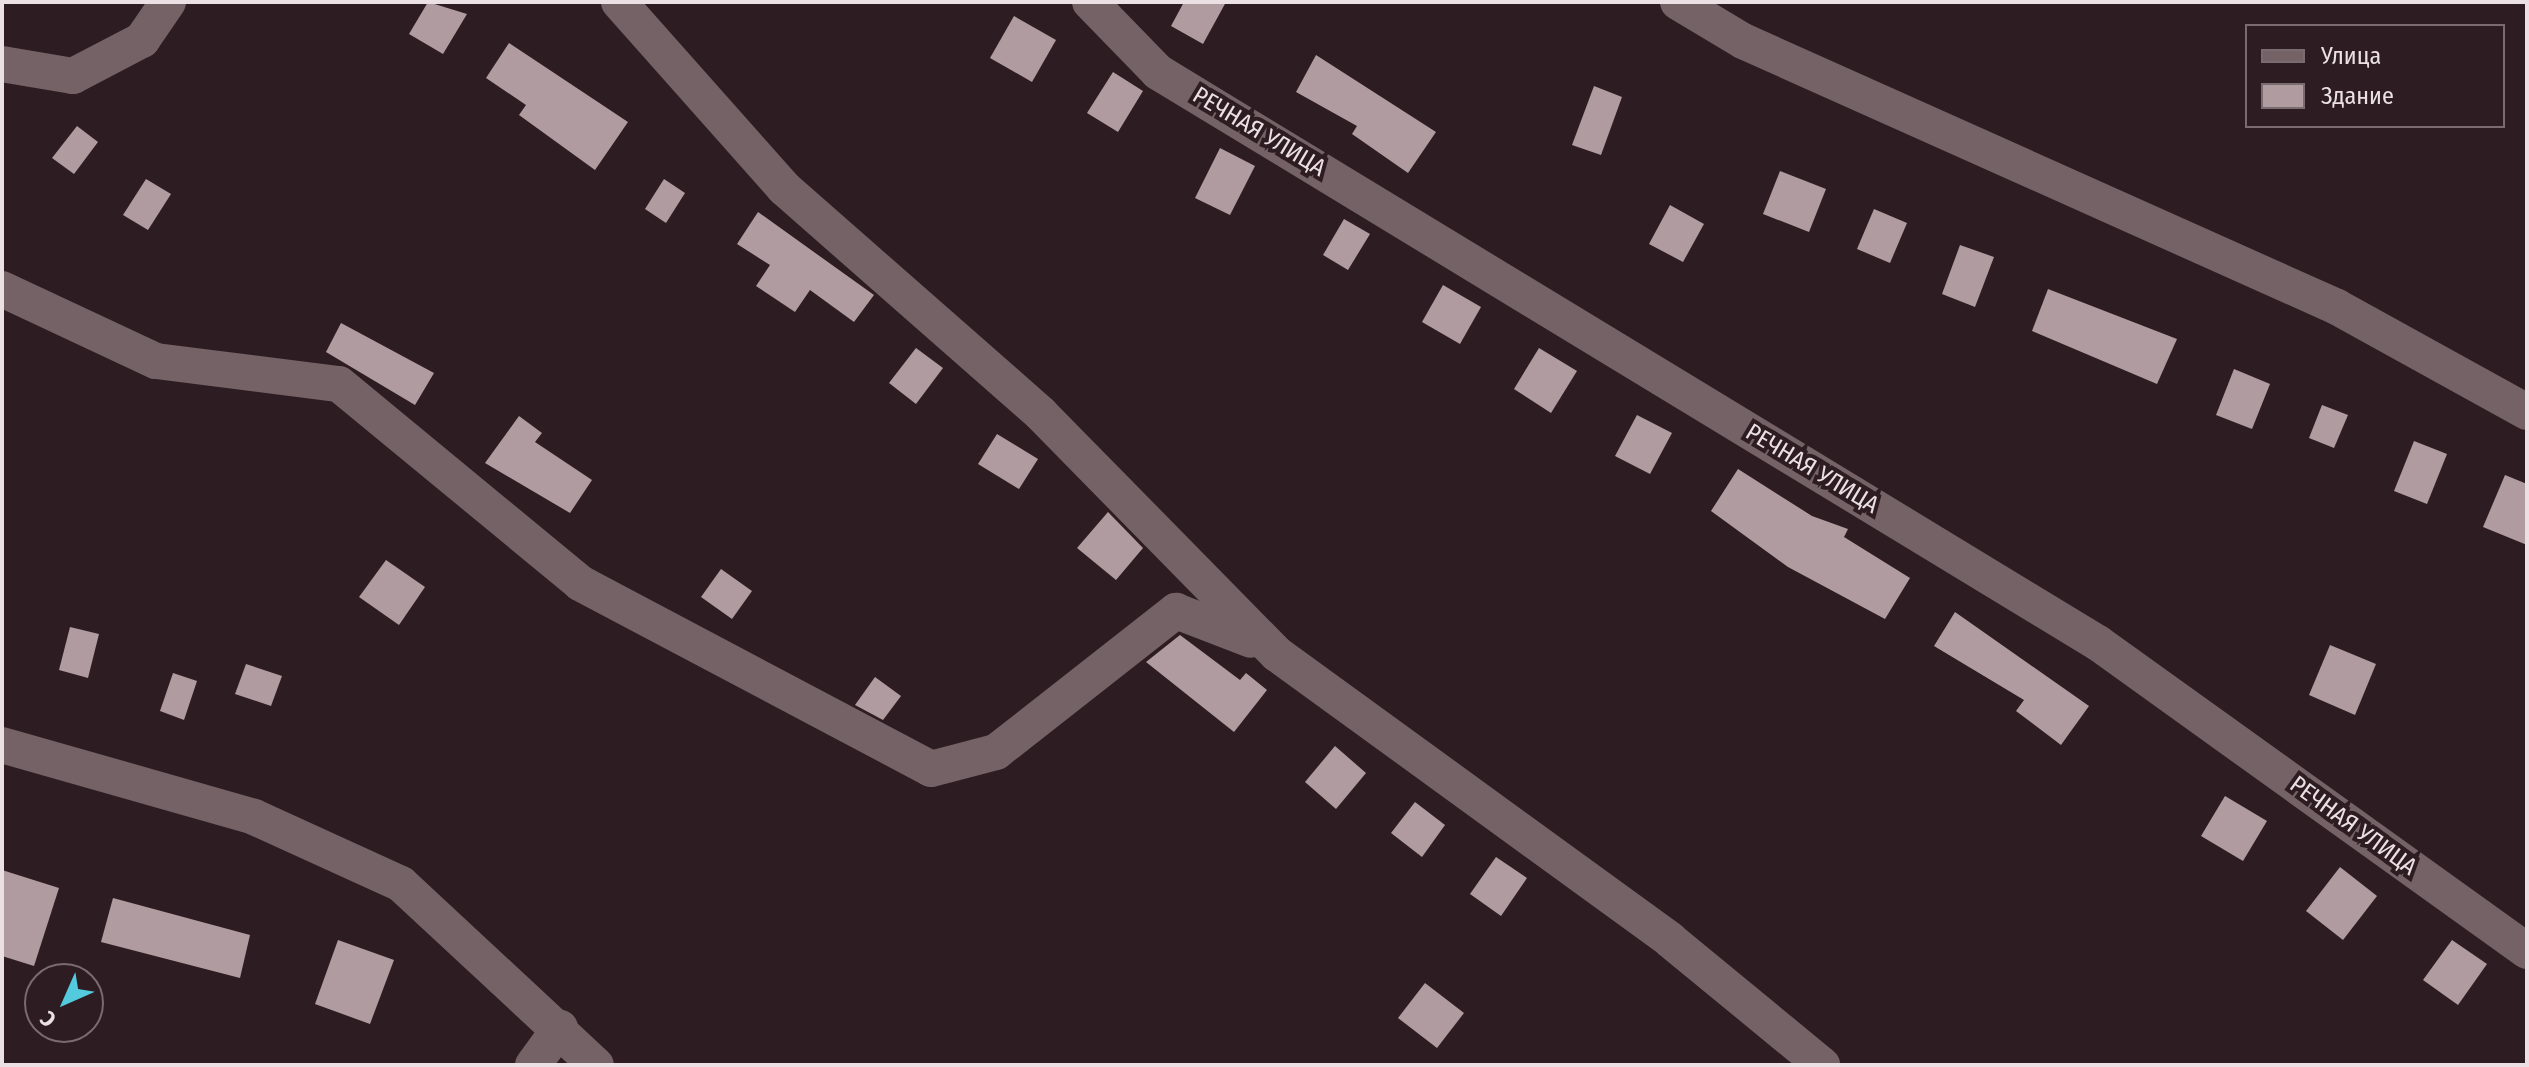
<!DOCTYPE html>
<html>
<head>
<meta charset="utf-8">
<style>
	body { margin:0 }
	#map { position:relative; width:2529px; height:1067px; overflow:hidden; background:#2d1d22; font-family:"Fira Sans Condensed",sans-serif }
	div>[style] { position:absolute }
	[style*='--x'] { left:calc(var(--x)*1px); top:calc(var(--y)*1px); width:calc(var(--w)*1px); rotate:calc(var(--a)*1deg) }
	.building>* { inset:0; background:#b09ba0 }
	.minor>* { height:36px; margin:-18px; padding:0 18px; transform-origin:18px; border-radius:18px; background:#756267 }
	span { translate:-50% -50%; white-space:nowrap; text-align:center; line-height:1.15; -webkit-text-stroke:8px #2d1d22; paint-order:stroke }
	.street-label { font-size:24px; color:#ebe0e3 }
	.frame { position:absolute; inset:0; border:4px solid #ebe0e3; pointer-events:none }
	.legend { position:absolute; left:2245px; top:24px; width:260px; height:104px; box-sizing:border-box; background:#2d1d22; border:2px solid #796b6f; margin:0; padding:10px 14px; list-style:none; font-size:24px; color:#ebe0e3 }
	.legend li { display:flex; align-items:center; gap:16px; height:40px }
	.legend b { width:40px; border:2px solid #796b6f }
	.north { position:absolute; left:24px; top:963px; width:80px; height:80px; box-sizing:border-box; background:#2d1d22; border:2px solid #796b6f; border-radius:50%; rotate:225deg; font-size:22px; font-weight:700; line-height:32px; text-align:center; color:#ebe0e3 }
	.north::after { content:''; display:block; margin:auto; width:28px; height:36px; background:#54cade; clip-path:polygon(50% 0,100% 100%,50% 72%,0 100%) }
</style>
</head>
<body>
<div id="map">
	<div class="building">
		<div style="clip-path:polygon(428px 2px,467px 14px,443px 54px,409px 34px)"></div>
		<div style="clip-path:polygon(1184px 2px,1226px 2px,1203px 44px,1171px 26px)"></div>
		<div style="clip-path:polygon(1014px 16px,1056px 40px,1032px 82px,990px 58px)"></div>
		<div style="clip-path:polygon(509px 43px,628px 122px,595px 170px,519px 115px,526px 105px,486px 78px)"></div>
		<div style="clip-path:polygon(1316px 55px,1436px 132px,1408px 173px,1352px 134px,1357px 126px,1296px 92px)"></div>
		<div style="clip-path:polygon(1113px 72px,1143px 91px,1118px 132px,1087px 113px)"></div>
		<div style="clip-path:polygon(1594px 86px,1622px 97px,1601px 155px,1572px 145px)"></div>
		<div style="clip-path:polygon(77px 126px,98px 142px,74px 174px,52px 158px)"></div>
		<div style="clip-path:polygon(1220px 148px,1255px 166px,1230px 215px,1195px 198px)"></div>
		<div style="clip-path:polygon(1780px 171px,1826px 189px,1809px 232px,1763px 214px)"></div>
		<div style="clip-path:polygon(146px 179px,171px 194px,148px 230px,123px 215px)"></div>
		<div style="clip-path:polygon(664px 179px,685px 193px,666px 223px,645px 209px)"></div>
		<div style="clip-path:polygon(1670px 205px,1704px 224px,1683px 262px,1649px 244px)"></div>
		<div style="clip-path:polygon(1874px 209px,1907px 223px,1890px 263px,1857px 249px)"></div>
		<div style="clip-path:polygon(758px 212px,874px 295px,854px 322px,810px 290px,795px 312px,756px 286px,770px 265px,737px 244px)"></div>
		<div style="clip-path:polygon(1344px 219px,1370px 234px,1348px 270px,1323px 255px)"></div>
		<div style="clip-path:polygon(1960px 245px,1994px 257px,1975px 307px,1942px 294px)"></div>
		<div style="clip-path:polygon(1443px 285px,1481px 307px,1460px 344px,1422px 322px)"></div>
		<div style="clip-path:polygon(2048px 289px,2177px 339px,2157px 384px,2032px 331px)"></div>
		<div style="clip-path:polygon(341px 323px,434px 373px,415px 405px,326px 352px)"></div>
		<div style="clip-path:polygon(916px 348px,943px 368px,916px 404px,889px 383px)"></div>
		<div style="clip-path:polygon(1539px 348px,1577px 371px,1551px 413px,1514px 389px)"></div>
		<div style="clip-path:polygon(2234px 369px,2270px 384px,2252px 429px,2216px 415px)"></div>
		<div style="clip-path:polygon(2322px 405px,2348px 415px,2334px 448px,2309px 438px)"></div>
		<div style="clip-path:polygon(1637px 415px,1672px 433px,1650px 474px,1615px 456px)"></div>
		<div style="clip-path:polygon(519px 416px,542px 433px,535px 442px,592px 480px,570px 513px,485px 463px)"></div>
		<div style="clip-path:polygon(997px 434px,1038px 459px,1019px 489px,978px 464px)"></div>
		<div style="clip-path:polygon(2414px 441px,2447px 454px,2427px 504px,2394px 491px)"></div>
		<div style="clip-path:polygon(1738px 469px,1812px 516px,1848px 529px,1844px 537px,1910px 578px,1885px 619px,1788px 567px,1711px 511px)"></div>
		<div style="clip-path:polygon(2505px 475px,2527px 484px,2527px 545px,2483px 527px)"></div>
		<div style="clip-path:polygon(1108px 512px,1143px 548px,1116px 580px,1077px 548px)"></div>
		<div style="clip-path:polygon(386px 560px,425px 587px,399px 625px,359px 597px)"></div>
		<div style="clip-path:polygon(721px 569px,752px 591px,732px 619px,701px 597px)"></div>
		<div style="clip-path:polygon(1955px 612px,2089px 706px,2061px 745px,2016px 711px,2024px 700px,1934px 646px)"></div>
		<div style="clip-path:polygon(70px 627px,99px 634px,88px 678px,59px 670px)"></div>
		<div style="clip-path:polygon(1180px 635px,1240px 680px,1246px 673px,1267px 690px,1234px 732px,1146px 662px)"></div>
		<div style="clip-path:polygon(2330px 645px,2376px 664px,2355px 715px,2309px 695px)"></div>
		<div style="clip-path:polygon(246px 664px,282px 676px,271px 706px,235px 694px)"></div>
		<div style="clip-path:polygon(173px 673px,197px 681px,184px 720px,160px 711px)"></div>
		<div style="clip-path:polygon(875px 677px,901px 696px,883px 720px,855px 705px)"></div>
		<div style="clip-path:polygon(1335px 746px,1366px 773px,1336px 809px,1305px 782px)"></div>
		<div style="clip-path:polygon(2225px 796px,2267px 821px,2243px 861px,2201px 836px)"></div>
		<div style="clip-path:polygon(1415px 802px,1445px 825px,1422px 857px,1391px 833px)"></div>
		<div style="clip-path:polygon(1496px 857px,1527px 878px,1501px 916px,1470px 894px)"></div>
		<div style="clip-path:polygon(2340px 867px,2377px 896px,2343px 940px,2306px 911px)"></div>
		<div style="clip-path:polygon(2px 870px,59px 888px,34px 966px,2px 956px)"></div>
		<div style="clip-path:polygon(113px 898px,250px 935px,240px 978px,101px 942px)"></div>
		<div style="clip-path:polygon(338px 940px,394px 960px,370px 1024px,315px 1004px)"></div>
		<div style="clip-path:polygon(2452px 940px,2487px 964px,2458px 1005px,2423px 980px)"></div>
		<div style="clip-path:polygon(1425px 983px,1464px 1013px,1437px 1048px,1398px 1018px)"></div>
	</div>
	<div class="minor">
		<div style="--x:619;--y:2;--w:249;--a:48.4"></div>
		<div style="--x:784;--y:188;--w:342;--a:41.3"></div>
		<div style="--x:1041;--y:414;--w:337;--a:45.5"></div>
		<div style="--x:1277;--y:654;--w:486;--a:36"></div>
		<div style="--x:1670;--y:940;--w:197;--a:39.4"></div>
		<div style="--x:1090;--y:2;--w:98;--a:45.8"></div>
		<div style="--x:1158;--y:72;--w:1100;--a:31.28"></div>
		<div style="--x:2098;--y:643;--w:528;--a:35.68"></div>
		<div style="--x:1678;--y:2;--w:76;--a:31"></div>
		<div style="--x:1743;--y:41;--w:651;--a:24.12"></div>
		<div style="--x:2337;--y:307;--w:217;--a:28.9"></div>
		<div style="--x:2;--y:64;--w:72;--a:9.6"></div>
		<div style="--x:73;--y:76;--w:78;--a:-27.6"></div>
		<div style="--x:142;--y:40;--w:46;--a:-55.6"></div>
		<div style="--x:2;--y:289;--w:170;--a:25.1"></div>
		<div style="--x:156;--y:361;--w:184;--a:7.2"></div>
		<div style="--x:339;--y:384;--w:313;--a:39.5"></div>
		<div style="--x:580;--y:583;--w:397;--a:27.9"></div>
		<div style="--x:931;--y:769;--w:67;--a:-14.7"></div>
		<div style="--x:996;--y:752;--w:229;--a:-38.1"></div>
		<div style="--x:1176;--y:611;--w:80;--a:21.1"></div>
		<div style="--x:2;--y:745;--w:262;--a:15.9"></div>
		<div style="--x:254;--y:817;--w:162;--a:24.5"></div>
		<div style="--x:401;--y:884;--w:266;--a:42.9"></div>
		<div style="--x:533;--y:1065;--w:46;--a:-53.9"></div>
	</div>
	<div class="street-label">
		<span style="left:1259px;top:132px;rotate:31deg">РЕЧНАЯ УЛИЦА</span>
		<span style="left:1812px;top:469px;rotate:31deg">РЕЧНАЯ УЛИЦА</span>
		<span style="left:2353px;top:826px;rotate:36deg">РЕЧНАЯ УЛИЦА</span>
	</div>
	<div class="frame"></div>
	<ul class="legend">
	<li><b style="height:10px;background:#756267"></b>Улица</li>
	<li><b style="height:22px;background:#b09ba0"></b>Здание</li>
	</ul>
	<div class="north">С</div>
</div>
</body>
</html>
